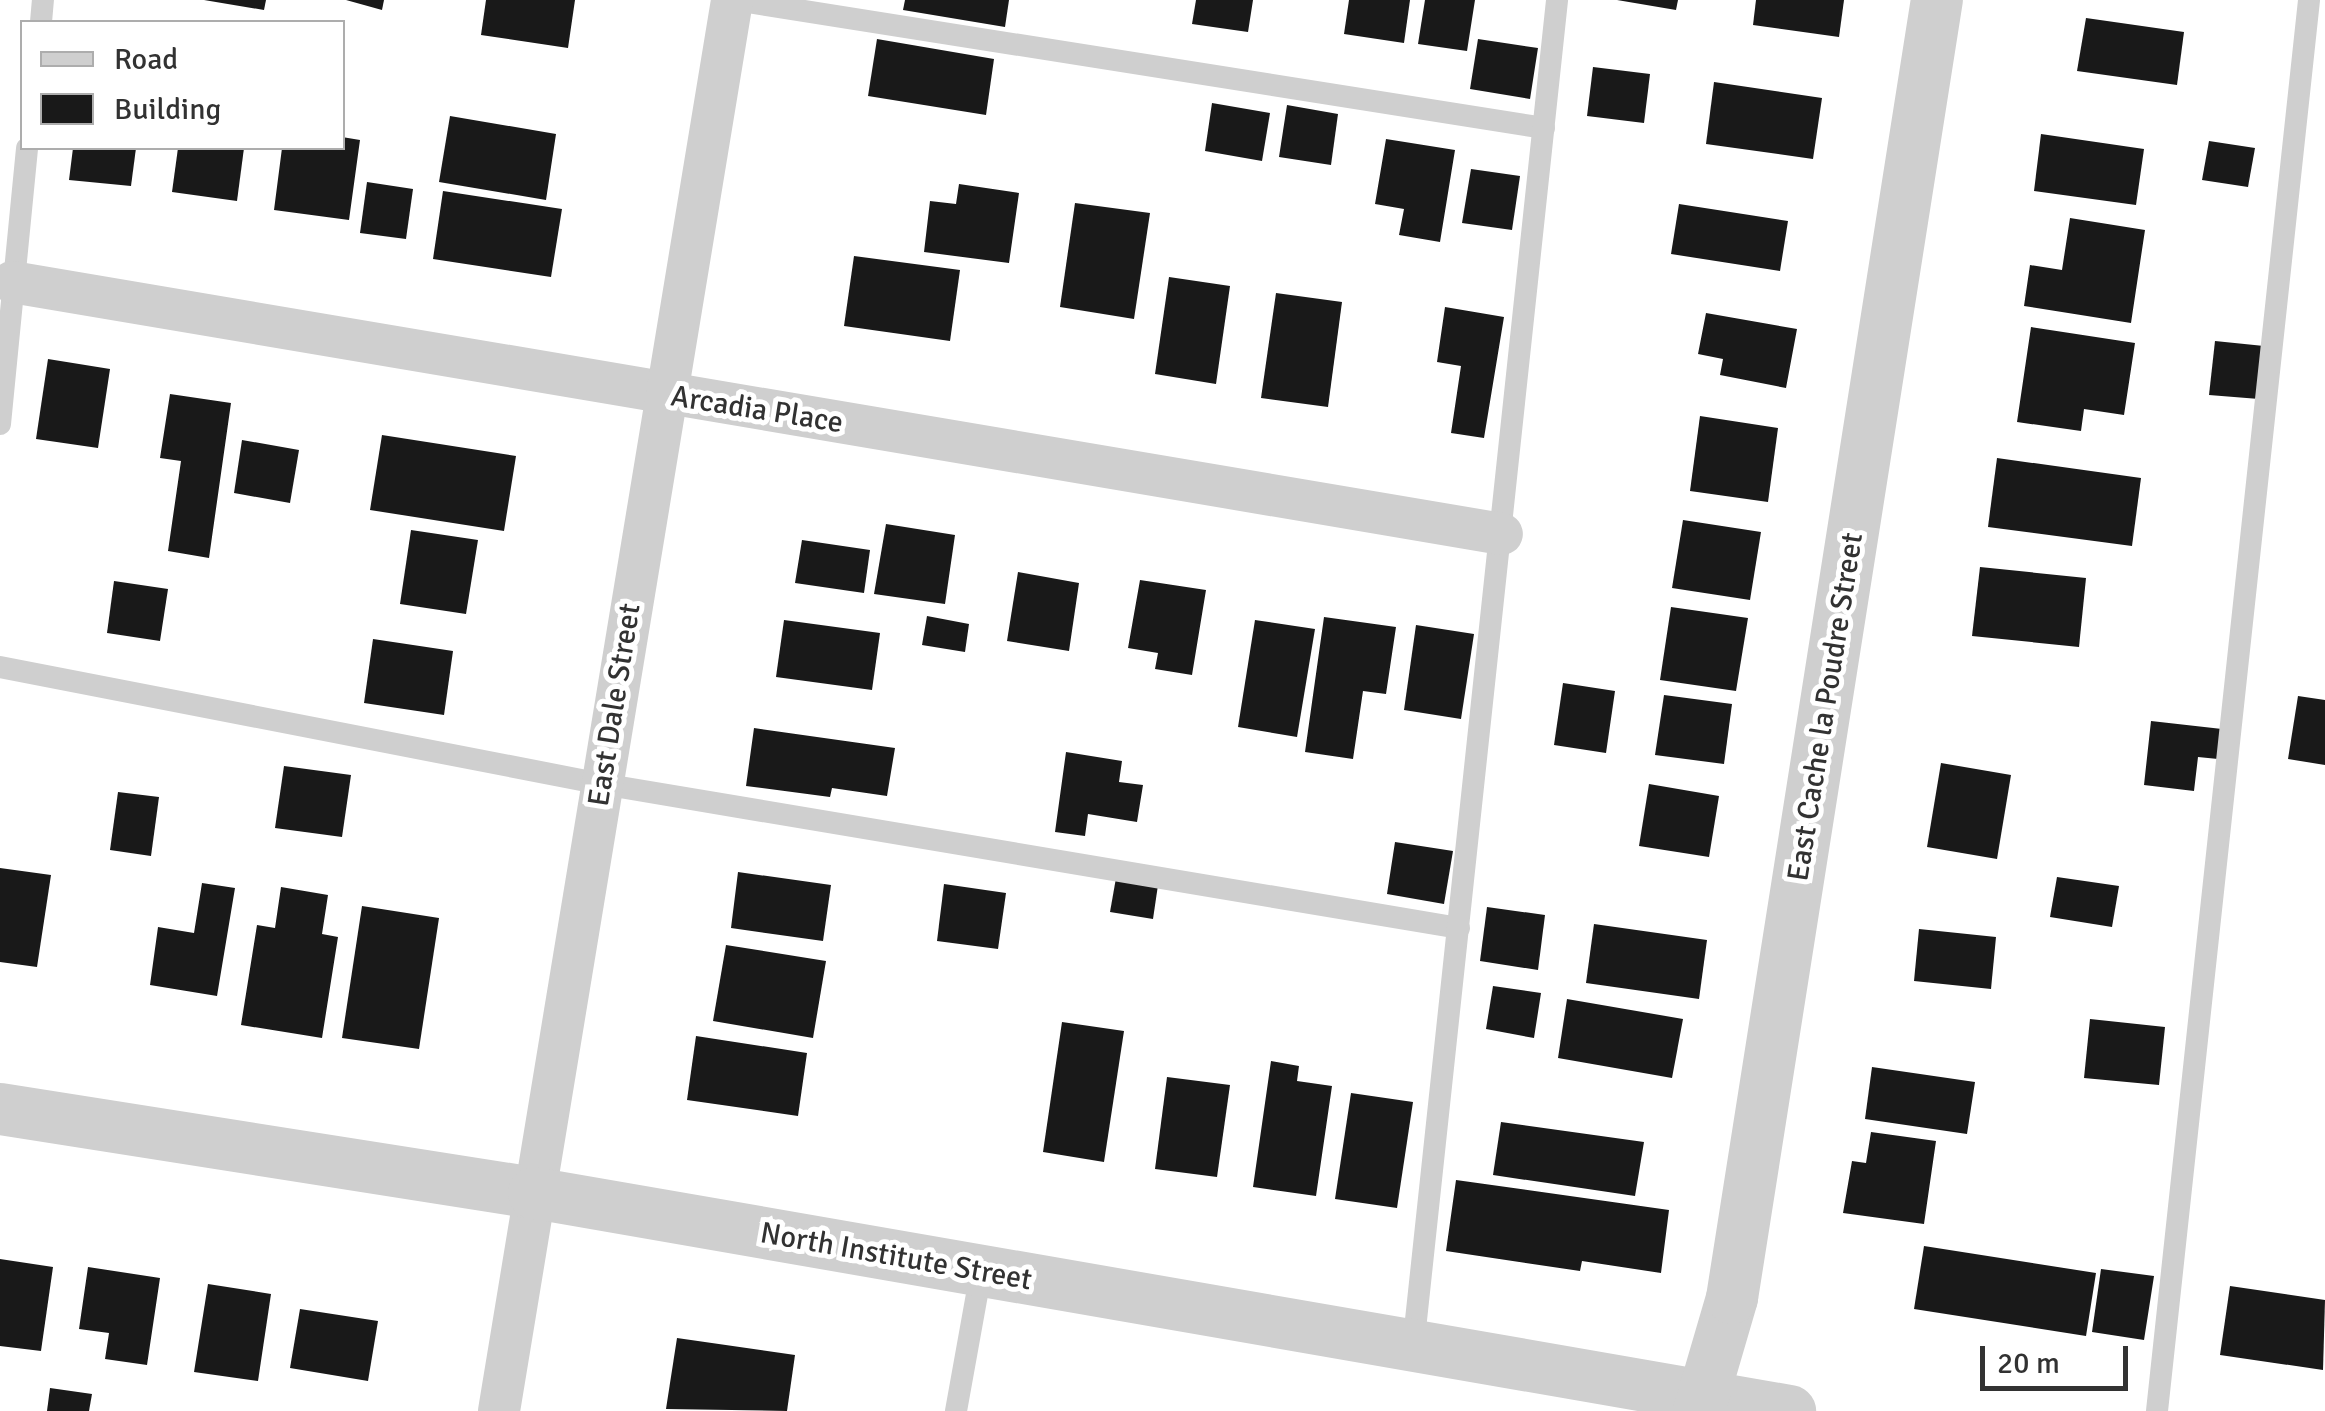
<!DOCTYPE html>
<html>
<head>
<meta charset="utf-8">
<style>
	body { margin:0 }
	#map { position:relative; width:2325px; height:1411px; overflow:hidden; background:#fff; font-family:Signika,sans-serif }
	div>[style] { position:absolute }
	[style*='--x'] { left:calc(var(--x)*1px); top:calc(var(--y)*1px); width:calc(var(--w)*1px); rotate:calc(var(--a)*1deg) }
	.building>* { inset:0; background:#191919 }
	.service>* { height:22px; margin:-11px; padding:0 11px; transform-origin:11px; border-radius:11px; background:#cfcfcf }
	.minor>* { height:42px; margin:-21px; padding:0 21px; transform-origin:21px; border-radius:21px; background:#cfcfcf }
	.tertiary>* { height:52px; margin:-26px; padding:0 26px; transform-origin:26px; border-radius:26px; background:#cfcfcf }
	span { translate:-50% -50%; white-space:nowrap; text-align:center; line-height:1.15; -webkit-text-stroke:10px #fff; paint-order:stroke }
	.street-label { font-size:30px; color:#323232 }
	.legend { position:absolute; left:20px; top:20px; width:325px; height:130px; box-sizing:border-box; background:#fff; border:2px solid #adadad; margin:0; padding:12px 18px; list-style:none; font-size:30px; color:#323232 }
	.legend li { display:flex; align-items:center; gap:20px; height:50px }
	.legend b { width:50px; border:2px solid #adadad }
	.scale { position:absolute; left:1980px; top:1346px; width:148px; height:45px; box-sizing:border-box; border:5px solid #323232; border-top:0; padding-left:12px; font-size:30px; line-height:35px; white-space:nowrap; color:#323232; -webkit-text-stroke:8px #fff; paint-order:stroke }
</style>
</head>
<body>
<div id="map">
	<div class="building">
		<div style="clip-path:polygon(204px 0,266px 0,264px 10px)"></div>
		<div style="clip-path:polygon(346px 0,384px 0,382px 10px)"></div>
		<div style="clip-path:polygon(486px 0,575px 0,568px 48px,481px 35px)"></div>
		<div style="clip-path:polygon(905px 0,1009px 0,1005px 27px,903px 10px)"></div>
		<div style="clip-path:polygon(1196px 0,1253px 0,1248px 32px,1192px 24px)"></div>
		<div style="clip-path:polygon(1349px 0,1410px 0,1404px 43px,1344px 34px)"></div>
		<div style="clip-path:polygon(1425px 0,1475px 0,1467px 51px,1418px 44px)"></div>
		<div style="clip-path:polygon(1617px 0,1678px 0,1676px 10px)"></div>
		<div style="clip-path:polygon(1756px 0,1844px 0,1839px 37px,1753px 25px)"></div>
		<div style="clip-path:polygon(2086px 18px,2184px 32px,2177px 85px,2077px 71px)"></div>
		<div style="clip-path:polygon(877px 39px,994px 59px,986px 115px,868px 96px)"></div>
		<div style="clip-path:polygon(1478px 39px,1538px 48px,1530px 99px,1470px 89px)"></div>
		<div style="clip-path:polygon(1593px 67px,1650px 74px,1644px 123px,1587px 116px)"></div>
		<div style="clip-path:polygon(1714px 82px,1822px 98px,1813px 159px,1706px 144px)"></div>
		<div style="clip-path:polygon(1212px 103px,1270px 113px,1262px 161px,1205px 151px)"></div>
		<div style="clip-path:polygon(1287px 105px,1338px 114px,1331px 165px,1279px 157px)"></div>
		<div style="clip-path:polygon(450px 116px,556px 134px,546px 200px,439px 182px)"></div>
		<div style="clip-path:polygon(2041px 134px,2144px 149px,2136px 205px,2034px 191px)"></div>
		<div style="clip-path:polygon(342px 137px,360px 140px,349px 220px,274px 210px,282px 148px,342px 148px)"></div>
		<div style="clip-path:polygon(1386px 139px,1455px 150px,1440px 242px,1399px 235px,1404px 209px,1375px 204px)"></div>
		<div style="clip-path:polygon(2209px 141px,2255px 148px,2248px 187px,2202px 180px)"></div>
		<div style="clip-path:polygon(73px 148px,136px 148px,131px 186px,69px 180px)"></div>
		<div style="clip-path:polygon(178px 148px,244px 148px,237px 201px,172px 192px)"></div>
		<div style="clip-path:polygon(1471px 169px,1520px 176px,1512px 230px,1462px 223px)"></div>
		<div style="clip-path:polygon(367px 182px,413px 189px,406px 239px,360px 233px)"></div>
		<div style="clip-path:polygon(959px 184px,1019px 193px,1009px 263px,924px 252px,930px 201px,956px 204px)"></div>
		<div style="clip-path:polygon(443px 191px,562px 209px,551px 277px,433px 259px)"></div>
		<div style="clip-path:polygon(1075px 203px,1150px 213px,1134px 319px,1060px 307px)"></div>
		<div style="clip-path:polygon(1679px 204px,1788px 221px,1780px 271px,1671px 254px)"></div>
		<div style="clip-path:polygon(2070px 218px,2145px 230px,2131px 323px,2024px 306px,2030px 265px,2062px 270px)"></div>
		<div style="clip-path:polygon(854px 256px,960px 270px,950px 341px,844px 326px)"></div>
		<div style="clip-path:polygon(1169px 277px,1230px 286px,1216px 384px,1155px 374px)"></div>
		<div style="clip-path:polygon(1276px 293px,1342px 302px,1328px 407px,1261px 398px)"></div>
		<div style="clip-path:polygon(1445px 307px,1504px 317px,1484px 438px,1451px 433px,1461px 366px,1437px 362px)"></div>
		<div style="clip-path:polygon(1706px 313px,1797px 329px,1786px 388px,1720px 375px,1723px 359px,1698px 354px)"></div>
		<div style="clip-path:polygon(2031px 327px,2135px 343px,2124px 415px,2084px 409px,2081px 431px,2017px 422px)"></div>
		<div style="clip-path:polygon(2215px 341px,2264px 346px,2259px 399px,2209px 395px)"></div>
		<div style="clip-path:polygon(48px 359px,110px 369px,98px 448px,36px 439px)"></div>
		<div style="clip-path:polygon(170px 394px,231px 403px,209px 558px,168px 551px,181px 461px,160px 458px)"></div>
		<div style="clip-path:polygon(1700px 416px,1778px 428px,1768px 502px,1690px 491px)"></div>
		<div style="clip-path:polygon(382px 435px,516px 456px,504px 531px,370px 510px)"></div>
		<div style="clip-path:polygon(242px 440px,299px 450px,290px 503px,234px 493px)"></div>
		<div style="clip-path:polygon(1997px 458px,2141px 478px,2132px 546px,1988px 527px)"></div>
		<div style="clip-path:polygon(1683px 520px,1761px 532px,1750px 600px,1672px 588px)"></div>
		<div style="clip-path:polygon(886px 524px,955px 535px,945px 604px,874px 594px)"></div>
		<div style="clip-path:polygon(411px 530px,478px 540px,466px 614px,400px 604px)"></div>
		<div style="clip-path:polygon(802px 540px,870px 550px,864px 593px,795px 583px)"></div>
		<div style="clip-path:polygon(1980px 567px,2086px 578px,2079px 647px,1972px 636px)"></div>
		<div style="clip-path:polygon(1018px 572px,1079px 583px,1069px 651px,1007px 641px)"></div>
		<div style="clip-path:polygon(1140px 580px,1206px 590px,1192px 675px,1155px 669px,1158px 653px,1128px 648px)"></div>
		<div style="clip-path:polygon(114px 581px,168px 589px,160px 641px,107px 633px)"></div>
		<div style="clip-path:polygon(1671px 607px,1748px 618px,1736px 691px,1660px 680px)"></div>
		<div style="clip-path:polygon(927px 616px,969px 624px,965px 652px,922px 645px)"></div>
		<div style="clip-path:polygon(1324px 617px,1396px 627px,1386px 694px,1363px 691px,1353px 759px,1305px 752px)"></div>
		<div style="clip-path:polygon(784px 620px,880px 633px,872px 690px,776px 677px)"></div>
		<div style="clip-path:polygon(1255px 620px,1315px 629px,1297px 737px,1238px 727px)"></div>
		<div style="clip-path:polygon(1416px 625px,1474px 634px,1461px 719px,1404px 710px)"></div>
		<div style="clip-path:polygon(373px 639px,453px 651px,444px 715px,364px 703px)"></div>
		<div style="clip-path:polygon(1563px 683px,1615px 691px,1606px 753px,1554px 745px)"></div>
		<div style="clip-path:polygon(1664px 695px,1732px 704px,1724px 764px,1655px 755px)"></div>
		<div style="clip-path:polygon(2298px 696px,2325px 700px,2325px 765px,2288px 759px)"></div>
		<div style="clip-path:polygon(2151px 721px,2222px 729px,2218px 759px,2198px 757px,2194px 791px,2144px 785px)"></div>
		<div style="clip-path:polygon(754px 728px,895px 748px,887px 796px,832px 788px,830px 797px,746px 786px)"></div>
		<div style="clip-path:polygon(1066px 752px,1122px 761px,1119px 782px,1143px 785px,1137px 822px,1088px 814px,1085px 836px,1055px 832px)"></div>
		<div style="clip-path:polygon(1941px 763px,2011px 775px,1997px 859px,1927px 847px)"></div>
		<div style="clip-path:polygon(284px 766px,351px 775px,342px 837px,275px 828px)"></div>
		<div style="clip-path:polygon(1649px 784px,1719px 796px,1709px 857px,1639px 846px)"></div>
		<div style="clip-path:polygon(118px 792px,159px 797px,151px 856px,110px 850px)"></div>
		<div style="clip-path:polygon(1395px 842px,1453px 851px,1444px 904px,1387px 894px)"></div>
		<div style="clip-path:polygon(0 868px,51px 875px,37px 967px,0 962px)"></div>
		<div style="clip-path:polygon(738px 872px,831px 885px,823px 941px,731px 928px)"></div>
		<div style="clip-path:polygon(2057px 877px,2119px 886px,2112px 927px,2050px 917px)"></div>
		<div style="clip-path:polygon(1116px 878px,1158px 885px,1153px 919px,1110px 912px)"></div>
		<div style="clip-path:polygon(202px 883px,235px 888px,217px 996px,150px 985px,158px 927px,194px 933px)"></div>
		<div style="clip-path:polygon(944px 884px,1006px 893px,998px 949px,937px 941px)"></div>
		<div style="clip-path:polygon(281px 887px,328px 895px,322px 934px,338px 937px,322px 1038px,241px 1025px,257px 925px,275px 928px)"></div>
		<div style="clip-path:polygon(362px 906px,439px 918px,419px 1049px,342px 1038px)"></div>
		<div style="clip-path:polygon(1487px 907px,1545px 915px,1538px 970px,1480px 961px)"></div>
		<div style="clip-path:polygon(1594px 924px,1707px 940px,1699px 999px,1586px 983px)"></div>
		<div style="clip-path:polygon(1919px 929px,1996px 937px,1991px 989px,1914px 981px)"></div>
		<div style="clip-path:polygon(726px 945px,826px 961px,813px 1038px,713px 1021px)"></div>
		<div style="clip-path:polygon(1493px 986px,1541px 993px,1534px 1038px,1486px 1029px)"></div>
		<div style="clip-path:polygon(1567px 999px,1683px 1019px,1672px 1078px,1558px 1058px)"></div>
		<div style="clip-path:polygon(2090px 1019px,2165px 1027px,2159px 1085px,2084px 1078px)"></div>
		<div style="clip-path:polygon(1062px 1022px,1124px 1031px,1104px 1162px,1043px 1152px)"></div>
		<div style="clip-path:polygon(696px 1036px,807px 1053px,798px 1116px,687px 1100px)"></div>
		<div style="clip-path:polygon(1271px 1061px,1299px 1066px,1297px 1081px,1332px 1086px,1316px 1196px,1253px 1187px)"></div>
		<div style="clip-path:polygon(1872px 1067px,1975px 1082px,1967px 1134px,1865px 1119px)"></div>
		<div style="clip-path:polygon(1167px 1077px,1230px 1085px,1217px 1177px,1155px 1169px)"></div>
		<div style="clip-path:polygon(1351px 1093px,1413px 1102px,1397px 1208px,1335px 1199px)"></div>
		<div style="clip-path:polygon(1501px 1122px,1644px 1142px,1635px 1196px,1493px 1175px)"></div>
		<div style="clip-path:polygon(1871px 1132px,1936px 1141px,1924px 1224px,1843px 1213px,1852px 1161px,1866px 1163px)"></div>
		<div style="clip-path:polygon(1456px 1180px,1669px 1210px,1661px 1273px,1582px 1261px,1580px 1271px,1446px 1251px)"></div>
		<div style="clip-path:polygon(1924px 1246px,2096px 1273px,2086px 1336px,1914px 1309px)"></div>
		<div style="clip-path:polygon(0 1259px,53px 1267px,41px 1351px,0 1346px)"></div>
		<div style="clip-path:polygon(88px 1267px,160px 1278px,147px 1365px,105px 1359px,109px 1333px,79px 1329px)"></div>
		<div style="clip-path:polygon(2101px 1269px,2154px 1276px,2144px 1340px,2092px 1332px)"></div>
		<div style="clip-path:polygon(208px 1284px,271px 1294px,258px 1381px,194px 1372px)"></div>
		<div style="clip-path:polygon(2230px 1286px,2325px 1300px,2323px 1370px,2220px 1355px)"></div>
		<div style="clip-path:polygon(300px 1309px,378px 1321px,368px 1381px,290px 1368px)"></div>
		<div style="clip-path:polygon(677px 1338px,795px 1355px,787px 1411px,666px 1409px)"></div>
		<div style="clip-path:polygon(50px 1388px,92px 1394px,89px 1411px,47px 1411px)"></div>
	</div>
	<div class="service">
		<div style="--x:735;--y:0;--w:819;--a:8.99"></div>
		<div style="--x:41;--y:22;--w:22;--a:-85"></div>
		<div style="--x:0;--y:424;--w:277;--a:-84.4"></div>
		<div style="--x:0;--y:667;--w:613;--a:11"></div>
		<div style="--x:602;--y:784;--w:869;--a:9.54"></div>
		<div style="--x:1413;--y:1348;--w:1356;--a:-83.9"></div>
		<div style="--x:956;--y:1411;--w:141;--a:-79.8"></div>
		<div style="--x:2157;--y:1411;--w:1419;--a:-83.85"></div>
	</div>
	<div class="minor">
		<div style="--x:12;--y:282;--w:1511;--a:9.6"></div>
		<div style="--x:499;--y:1411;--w:1430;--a:-80.62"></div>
	</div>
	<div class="tertiary">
		<div style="--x:0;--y:1109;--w:541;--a:8.94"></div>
		<div style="--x:534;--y:1193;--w:1275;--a:9.85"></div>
		<div style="--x:1699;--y:1411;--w:118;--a:-73.7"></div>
		<div style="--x:1732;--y:1298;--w:1314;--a:-81.03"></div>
	</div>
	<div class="street-label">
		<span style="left:757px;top:410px;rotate:9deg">Arcadia Place</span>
		<span style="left:615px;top:705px;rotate:-81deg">East Dale Street</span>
		<span style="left:1826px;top:707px;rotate:-81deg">East Cache la Poudre Street</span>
		<span style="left:896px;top:1257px;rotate:10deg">North Institute Street</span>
	</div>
	<ul class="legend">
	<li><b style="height:12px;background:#cfcfcf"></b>Road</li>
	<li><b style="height:28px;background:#191919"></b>Building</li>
	</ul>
	<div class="scale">20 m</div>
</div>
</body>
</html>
